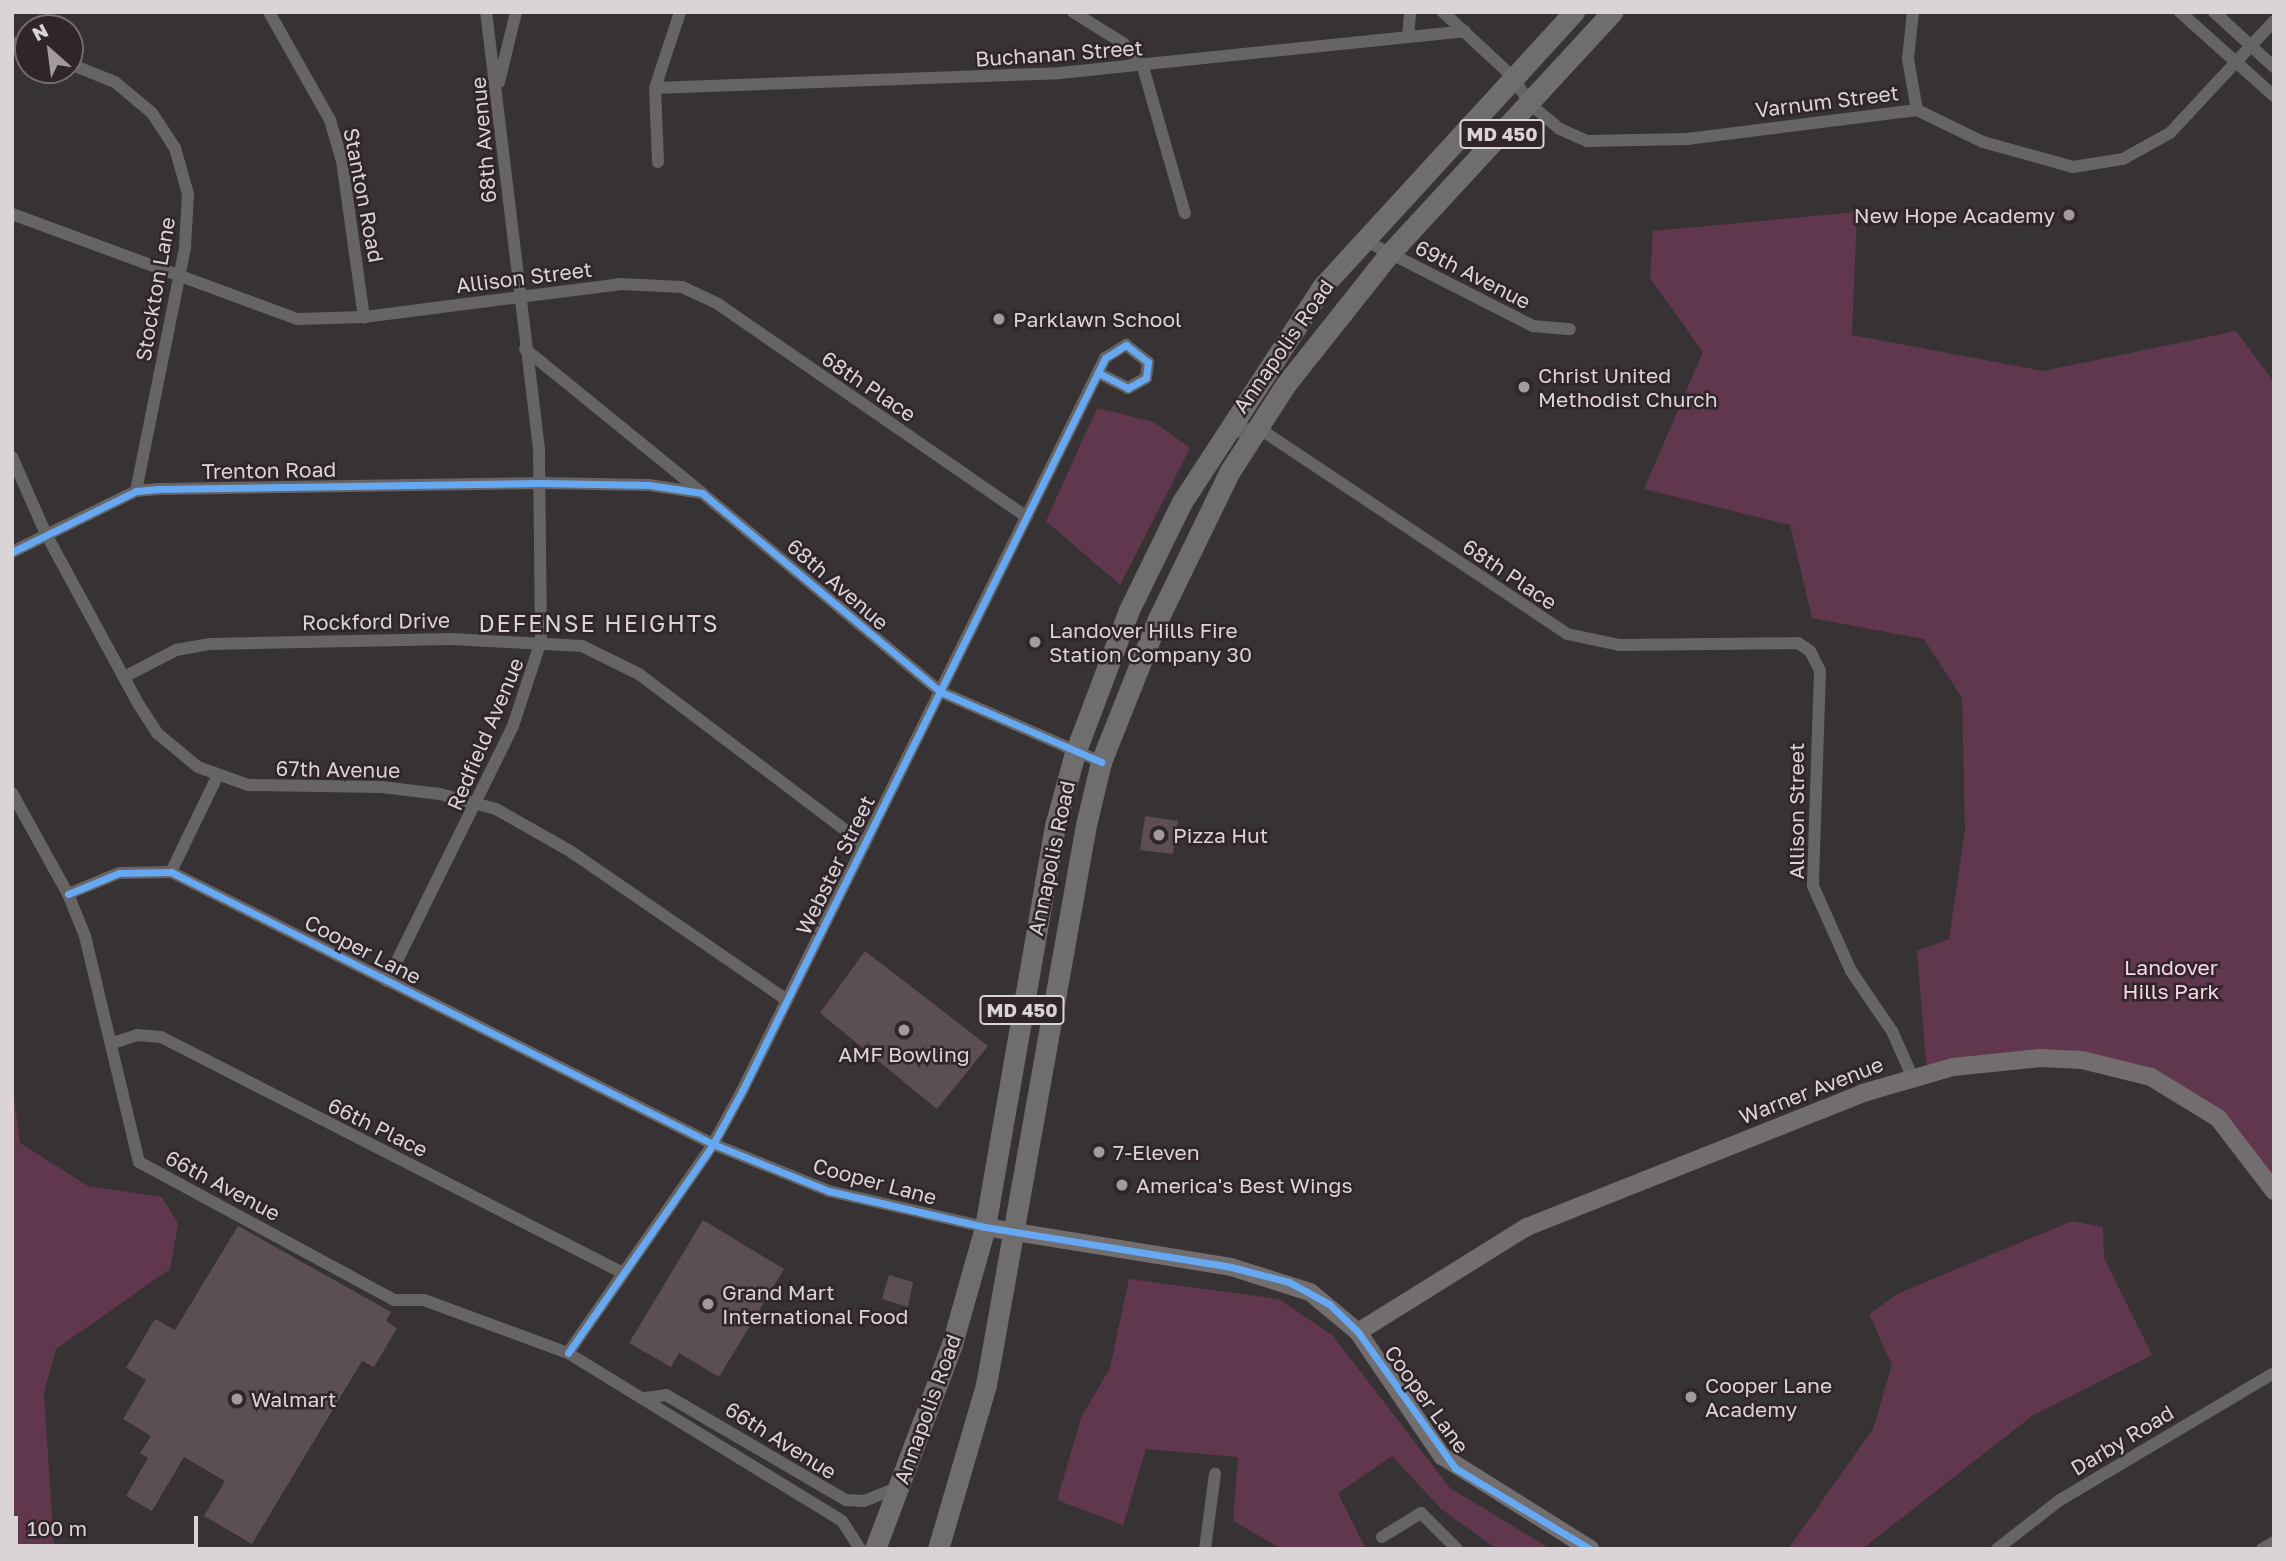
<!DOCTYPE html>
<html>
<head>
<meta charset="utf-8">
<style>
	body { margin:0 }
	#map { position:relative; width:2286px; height:1561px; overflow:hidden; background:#373234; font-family:"Golos Text",sans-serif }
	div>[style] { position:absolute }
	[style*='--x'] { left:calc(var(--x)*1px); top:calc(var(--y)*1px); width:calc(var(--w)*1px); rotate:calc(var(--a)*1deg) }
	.green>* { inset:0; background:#61374d }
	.building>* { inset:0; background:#5b4f55 }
	.street>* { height:12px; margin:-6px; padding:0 6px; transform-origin:6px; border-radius:6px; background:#666464 }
	.secondary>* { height:18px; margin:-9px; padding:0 9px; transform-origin:9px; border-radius:9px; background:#726e70 }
	.primary>* { height:21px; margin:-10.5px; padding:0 10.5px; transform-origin:10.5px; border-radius:10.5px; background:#706d6e }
	.cycleway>* { height:7px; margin:-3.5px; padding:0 3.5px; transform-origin:3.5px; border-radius:3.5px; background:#66a8f1 }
	.dots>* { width:19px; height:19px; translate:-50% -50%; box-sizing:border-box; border:4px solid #30252a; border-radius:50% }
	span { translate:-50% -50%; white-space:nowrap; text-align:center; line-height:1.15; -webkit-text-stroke:5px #30252a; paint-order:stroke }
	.shield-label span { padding:2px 5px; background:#30252a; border:2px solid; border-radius:5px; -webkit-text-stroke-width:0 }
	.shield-label { font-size:19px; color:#dbd4d7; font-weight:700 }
	.street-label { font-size:21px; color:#dbd4d7 }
	.poi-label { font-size:21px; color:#dbd4d7 }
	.right { translate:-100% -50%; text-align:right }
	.left { translate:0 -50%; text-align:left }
	.park-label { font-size:21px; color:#f8d5e5 }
	.neighbourhood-label { font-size:23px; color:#dbd4d7; letter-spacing:2px }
	.frame { position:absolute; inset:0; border:14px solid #dbd4d7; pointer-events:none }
	.north { position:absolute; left:14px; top:14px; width:70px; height:70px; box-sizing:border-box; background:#30252a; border:2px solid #746b6f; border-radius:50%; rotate:332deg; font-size:19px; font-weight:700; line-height:28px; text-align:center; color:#dbd4d7 }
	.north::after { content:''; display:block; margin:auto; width:24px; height:32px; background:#a29b9e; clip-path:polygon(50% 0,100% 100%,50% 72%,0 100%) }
	.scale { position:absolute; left:14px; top:1516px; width:184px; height:32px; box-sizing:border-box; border:4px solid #dbd4d7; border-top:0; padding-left:9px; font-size:21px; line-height:24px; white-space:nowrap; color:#dbd4d7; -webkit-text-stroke:5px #30252a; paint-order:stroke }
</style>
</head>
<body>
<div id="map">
	<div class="green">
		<div style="clip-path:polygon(1857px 212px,1852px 335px,2043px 371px,2236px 331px,2274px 382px,2274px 1193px,2183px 1092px,2040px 1058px,1927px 1073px,1917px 951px,1949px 939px,1965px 830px,1962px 698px,1924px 639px,1812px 618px,1790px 525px,1644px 489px,1703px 352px,1650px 278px,1653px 231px)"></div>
		<div style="clip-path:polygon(1097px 408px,1154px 422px,1190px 448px,1120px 585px,1046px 521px)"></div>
		<div style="clip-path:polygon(12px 1081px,20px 1143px,88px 1186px,162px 1197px,178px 1224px,170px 1269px,56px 1349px,44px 1393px,54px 1549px,12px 1549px)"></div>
		<div style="clip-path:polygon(2072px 1221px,2103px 1227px,2104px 1258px,2152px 1355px,2032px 1416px,1862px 1549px,1788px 1549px,1873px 1429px,1892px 1365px,1869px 1314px,1899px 1293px)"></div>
		<div style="clip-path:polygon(1129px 1279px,1279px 1299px,1333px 1336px,1450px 1488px,1551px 1549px,1497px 1549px,1441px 1509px,1392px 1456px,1338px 1493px,1366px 1549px,1282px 1549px,1233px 1521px,1238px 1457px,1146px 1449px,1123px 1525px,1057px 1500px,1081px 1418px,1110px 1368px)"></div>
	</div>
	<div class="building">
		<div style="clip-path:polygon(1145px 816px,1178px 821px,1173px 854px,1140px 850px)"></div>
		<div style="clip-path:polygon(865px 951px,988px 1046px,937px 1109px,820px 1013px)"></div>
		<div style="clip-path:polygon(703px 1220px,784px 1269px,719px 1377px,679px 1353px,671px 1367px,629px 1343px)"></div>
		<div style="clip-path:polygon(238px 1226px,391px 1312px,386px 1321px,397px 1328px,374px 1367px,362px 1361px,252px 1544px,204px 1516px,225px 1481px,184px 1457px,152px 1511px,126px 1496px,148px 1458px,140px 1453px,151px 1436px,123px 1419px,146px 1380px,126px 1368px,155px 1319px,175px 1330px)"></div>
		<div style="clip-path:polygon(889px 1275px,913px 1282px,908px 1307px,882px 1299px)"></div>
	</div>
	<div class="street">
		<div style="--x:269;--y:12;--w:124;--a:60.5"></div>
		<div style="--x:330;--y:120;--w:43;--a:73.7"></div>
		<div style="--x:342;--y:161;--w:158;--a:82"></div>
		<div style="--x:1073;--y:12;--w:59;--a:31.8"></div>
		<div style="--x:1123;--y:43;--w:31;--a:50"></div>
		<div style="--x:1143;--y:67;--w:152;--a:74"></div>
		<div style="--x:1443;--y:12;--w:96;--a:42.9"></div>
		<div style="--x:1513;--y:77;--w:32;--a:58"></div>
		<div style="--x:1530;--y:104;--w:39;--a:40"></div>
		<div style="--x:1560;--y:129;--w:30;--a:24"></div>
		<div style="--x:1587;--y:141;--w:100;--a:-1.1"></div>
		<div style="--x:1687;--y:139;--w:232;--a:-7.2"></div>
		<div style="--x:1917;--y:110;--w:73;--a:25.9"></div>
		<div style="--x:1983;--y:142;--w:93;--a:15.5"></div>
		<div style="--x:2073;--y:167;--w:51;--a:-9.1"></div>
		<div style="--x:2123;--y:159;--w:54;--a:-29"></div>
		<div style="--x:2170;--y:133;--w:153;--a:-47.1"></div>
		<div style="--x:1913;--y:12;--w:47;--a:96.1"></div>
		<div style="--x:1908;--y:59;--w:52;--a:80"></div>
		<div style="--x:2180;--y:12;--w:126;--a:41.8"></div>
		<div style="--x:2214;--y:12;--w:81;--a:42.5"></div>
		<div style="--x:1408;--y:37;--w:25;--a:-85"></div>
		<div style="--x:12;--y:42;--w:17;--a:21"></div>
		<div style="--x:70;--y:64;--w:48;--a:21.8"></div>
		<div style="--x:115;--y:82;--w:48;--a:40"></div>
		<div style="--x:152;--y:113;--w:42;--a:56.7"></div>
		<div style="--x:175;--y:148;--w:48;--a:74.2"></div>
		<div style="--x:188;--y:194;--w:54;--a:93.2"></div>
		<div style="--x:185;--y:248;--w:248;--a:101.4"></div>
		<div style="--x:499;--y:82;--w:72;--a:-76.3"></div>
		<div style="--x:655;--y:88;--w:405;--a:-2.1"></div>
		<div style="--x:1060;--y:73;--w:407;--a:-5.9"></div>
		<div style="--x:658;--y:162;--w:74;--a:-92.3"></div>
		<div style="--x:655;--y:88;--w:80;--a:-71.8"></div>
		<div style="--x:12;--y:214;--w:305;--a:20.2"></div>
		<div style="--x:298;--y:319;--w:66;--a:-1.7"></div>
		<div style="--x:364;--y:317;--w:258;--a:-7.3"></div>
		<div style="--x:620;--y:284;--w:62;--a:2.8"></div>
		<div style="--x:682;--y:287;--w:40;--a:25"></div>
		<div style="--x:718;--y:304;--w:375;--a:34.6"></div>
		<div style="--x:1362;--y:239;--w:192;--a:27"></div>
		<div style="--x:1533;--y:326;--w:37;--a:5"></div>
		<div style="--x:525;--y:349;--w:227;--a:39.1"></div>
		<div style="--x:1225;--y:435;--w:33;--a:-14"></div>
		<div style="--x:1257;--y:427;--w:373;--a:33.7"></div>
		<div style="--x:1567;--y:634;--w:53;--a:11.9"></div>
		<div style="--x:1619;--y:645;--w:179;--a:-0.6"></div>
		<div style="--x:1798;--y:643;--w:14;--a:34"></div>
		<div style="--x:1810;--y:651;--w:22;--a:63"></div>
		<div style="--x:1820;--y:671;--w:215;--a:91.9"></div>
		<div style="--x:1813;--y:886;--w:93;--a:65.9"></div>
		<div style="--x:1851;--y:971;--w:73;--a:55.7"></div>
		<div style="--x:1892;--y:1031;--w:49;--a:66"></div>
		<div style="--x:12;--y:457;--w:84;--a:66.2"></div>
		<div style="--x:46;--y:534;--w:195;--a:61.5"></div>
		<div style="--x:139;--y:705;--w:33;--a:57"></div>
		<div style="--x:157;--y:733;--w:53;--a:39.7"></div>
		<div style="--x:198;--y:767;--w:53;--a:19.8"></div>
		<div style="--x:248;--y:785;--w:134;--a:0.9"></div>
		<div style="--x:382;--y:787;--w:58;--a:6.9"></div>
		<div style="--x:440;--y:794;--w:58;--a:15"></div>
		<div style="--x:496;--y:809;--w:85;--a:29.6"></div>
		<div style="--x:570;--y:851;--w:263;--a:34.5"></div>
		<div style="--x:12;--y:552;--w:138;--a:-26.2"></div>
		<div style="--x:136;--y:491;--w:22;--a:-5"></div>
		<div style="--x:158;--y:489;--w:383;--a:-0.9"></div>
		<div style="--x:541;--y:483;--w:108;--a:1.1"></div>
		<div style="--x:649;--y:485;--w:54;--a:8.6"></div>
		<div style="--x:702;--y:493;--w:311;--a:39.8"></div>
		<div style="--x:941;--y:692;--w:175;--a:23.6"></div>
		<div style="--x:124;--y:677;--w:59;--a:-27.4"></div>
		<div style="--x:176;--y:650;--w:35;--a:-10"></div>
		<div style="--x:210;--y:644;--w:242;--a:-1.2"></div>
		<div style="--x:452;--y:639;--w:130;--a:3.1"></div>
		<div style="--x:582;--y:646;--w:64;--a:26.2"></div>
		<div style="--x:639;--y:674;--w:283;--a:37.1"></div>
		<div style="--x:12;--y:793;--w:115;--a:61"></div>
		<div style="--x:68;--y:894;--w:45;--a:68"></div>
		<div style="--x:85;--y:936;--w:232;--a:76.6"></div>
		<div style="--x:139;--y:1162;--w:290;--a:28.4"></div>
		<div style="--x:394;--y:1300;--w:30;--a:0"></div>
		<div style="--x:424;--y:1300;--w:153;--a:20.2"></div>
		<div style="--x:568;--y:1353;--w:321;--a:31.5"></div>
		<div style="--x:842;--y:1521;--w:33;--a:57"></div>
		<div style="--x:171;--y:872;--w:106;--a:-64.2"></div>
		<div style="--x:68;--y:894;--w:55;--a:-22.4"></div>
		<div style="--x:119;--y:873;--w:52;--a:-1.1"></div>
		<div style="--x:171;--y:872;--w:606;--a:26.65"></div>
		<div style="--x:713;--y:1144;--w:125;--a:22.1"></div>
		<div style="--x:829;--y:1191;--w:160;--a:13"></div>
		<div style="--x:387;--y:981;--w:284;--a:-63.7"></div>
		<div style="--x:513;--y:726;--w:89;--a:-71.8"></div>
		<div style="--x:541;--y:641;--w:192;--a:-90.6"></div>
		<div style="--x:539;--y:449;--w:440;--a:-96.9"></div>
		<div style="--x:113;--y:1043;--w:25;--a:-18"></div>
		<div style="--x:137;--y:1035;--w:24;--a:5"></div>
		<div style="--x:161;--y:1037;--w:519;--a:27.06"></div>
		<div style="--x:568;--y:1353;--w:254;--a:-55.2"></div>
		<div style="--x:713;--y:1144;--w:60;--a:-61.3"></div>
		<div style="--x:742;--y:1091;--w:818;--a:-63.65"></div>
		<div style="--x:1105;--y:358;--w:25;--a:-32"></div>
		<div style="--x:1126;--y:345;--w:28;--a:38"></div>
		<div style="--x:1148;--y:362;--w:16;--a:97"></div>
		<div style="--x:1146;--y:378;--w:21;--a:151"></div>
		<div style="--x:1128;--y:388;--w:34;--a:-153"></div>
		<div style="--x:645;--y:1398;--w:21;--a:-8"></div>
		<div style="--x:666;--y:1395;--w:208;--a:30.3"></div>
		<div style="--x:846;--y:1500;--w:18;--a:3"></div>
		<div style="--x:864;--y:1501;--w:38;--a:-22"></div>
		<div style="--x:1382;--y:1537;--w:46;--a:-31.6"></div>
		<div style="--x:1421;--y:1513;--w:51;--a:45"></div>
		<div style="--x:1205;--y:1549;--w:76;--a:-82.4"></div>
		<div style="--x:1997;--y:1549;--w:80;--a:-37.9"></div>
		<div style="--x:2060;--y:1500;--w:249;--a:-30.7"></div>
		<div style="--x:2262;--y:1549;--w:14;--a:-30"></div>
	</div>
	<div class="secondary">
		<div style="--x:985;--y:1227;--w:249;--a:9.2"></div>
		<div style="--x:1231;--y:1267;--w:83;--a:17.6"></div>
		<div style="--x:1310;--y:1292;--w:62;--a:39.8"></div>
		<div style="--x:1358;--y:1332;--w:150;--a:55.9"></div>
		<div style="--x:1442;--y:1456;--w:175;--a:32.1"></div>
		<div style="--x:1358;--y:1332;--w:199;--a:-31.9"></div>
		<div style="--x:1527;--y:1227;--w:362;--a:-21.7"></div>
		<div style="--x:1863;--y:1093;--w:94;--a:-16.1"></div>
		<div style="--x:1953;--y:1067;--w:87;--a:-5.9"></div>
		<div style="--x:2040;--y:1058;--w:42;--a:2.7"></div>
		<div style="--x:2082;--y:1060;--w:71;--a:13.8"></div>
		<div style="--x:2151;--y:1077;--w:79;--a:31.5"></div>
		<div style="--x:2218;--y:1118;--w:92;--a:52.5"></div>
	</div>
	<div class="primary">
		<div style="--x:875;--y:1549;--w:219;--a:-69.4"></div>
		<div style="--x:952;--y:1344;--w:122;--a:-74.2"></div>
		<div style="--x:985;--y:1227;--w:407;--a:-80.1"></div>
		<div style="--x:1055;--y:826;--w:76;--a:-74.7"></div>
		<div style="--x:1075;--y:753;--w:153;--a:-69.3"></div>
		<div style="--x:1129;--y:610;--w:120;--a:-63.9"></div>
		<div style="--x:1182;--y:502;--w:257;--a:-56.9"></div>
		<div style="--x:1322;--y:287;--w:373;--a:-47.5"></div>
		<div style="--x:938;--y:1549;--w:171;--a:-73.7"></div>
		<div style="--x:986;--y:1385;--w:569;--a:-79.88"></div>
		<div style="--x:1086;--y:825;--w:65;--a:-76.6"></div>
		<div style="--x:1101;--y:762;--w:154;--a:-68.3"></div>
		<div style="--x:1158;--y:619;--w:165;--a:-64.1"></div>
		<div style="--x:1230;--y:471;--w:103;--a:-57.2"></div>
		<div style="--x:1286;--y:384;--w:167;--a:-51.6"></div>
		<div style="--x:1390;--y:253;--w:328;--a:-47.3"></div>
	</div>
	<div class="cycleway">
		<div style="--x:12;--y:552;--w:138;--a:-26.2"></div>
		<div style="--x:136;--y:491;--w:22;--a:-5"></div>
		<div style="--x:158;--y:489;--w:383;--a:-0.9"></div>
		<div style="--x:541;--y:483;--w:108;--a:1.1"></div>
		<div style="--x:649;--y:485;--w:54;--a:8.6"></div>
		<div style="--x:702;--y:493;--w:311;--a:39.8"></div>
		<div style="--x:941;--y:692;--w:175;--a:23.6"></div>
		<div style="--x:68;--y:894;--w:55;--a:-22.4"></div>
		<div style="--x:119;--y:873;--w:52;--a:-1.1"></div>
		<div style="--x:171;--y:872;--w:606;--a:26.65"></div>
		<div style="--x:713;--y:1144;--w:125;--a:22.1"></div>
		<div style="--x:829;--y:1191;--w:160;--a:13"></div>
		<div style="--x:985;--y:1227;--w:249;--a:9.2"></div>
		<div style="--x:1231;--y:1267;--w:60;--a:14.5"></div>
		<div style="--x:1289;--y:1282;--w:46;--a:28.8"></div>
		<div style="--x:1329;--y:1304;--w:40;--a:44"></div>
		<div style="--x:1358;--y:1332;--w:167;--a:54.5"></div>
		<div style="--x:1455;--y:1468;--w:157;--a:31"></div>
		<div style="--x:568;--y:1353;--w:254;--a:-55.2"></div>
		<div style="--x:713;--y:1144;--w:60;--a:-61.3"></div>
		<div style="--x:742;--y:1091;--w:818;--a:-63.65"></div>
		<div style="--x:1105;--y:358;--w:25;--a:-32"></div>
		<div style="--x:1126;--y:345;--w:28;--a:38"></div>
		<div style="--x:1148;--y:362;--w:16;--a:97"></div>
		<div style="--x:1146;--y:378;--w:21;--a:151"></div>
		<div style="--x:1128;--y:388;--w:34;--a:-153"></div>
	</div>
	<div class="dots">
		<div style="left:2069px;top:215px;background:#a29b9e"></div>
		<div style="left:999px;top:319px;background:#a29b9e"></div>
		<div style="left:1524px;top:387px;background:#a29b9e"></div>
		<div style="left:1035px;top:642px;background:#a29b9e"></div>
		<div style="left:1159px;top:835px;background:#a29b9e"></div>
		<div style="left:904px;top:1030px;background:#a29b9e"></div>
		<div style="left:1099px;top:1152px;background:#a29b9e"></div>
		<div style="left:1122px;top:1185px;background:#a29b9e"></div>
		<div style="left:708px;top:1304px;background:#a29b9e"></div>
		<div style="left:1691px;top:1397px;background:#a29b9e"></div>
		<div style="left:237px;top:1399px;background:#a29b9e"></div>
	</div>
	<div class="shield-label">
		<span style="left:1502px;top:134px">MD 450</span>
		<span style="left:1022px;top:1010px">MD 450</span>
	</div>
	<div class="street-label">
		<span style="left:1059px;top:53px;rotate:-4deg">Buchanan Street</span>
		<span style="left:1827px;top:101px;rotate:-7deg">Varnum Street</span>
		<span style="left:483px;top:140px;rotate:-95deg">68th Avenue</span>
		<span style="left:364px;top:195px;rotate:79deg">Stanton Road</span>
		<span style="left:1473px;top:274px;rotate:27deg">69th Avenue</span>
		<span style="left:524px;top:277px;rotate:-7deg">Allison Street</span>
		<span style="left:155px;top:289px;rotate:-80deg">Stockton Lane</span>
		<span style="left:1283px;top:346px;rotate:-55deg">Annapolis Road</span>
		<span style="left:869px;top:386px;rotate:34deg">68th Place</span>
		<span style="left:269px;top:470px;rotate:-1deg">Trenton Road</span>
		<span style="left:1510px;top:574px;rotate:34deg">68th Place</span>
		<span style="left:838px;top:584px;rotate:41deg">68th Avenue</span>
		<span style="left:376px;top:621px;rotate:-1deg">Rockford Drive</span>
		<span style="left:485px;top:734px;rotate:-67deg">Redfield Avenue</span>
		<span style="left:338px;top:769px;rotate:1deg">67th Avenue</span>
		<span style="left:1796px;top:811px;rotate:-90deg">Allison Street</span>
		<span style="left:1051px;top:858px;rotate:-78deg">Annapolis Road</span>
		<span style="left:835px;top:865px;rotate:-64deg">Webster Street</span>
		<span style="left:363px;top:949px;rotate:27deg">Cooper Lane</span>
		<span style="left:1811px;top:1090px;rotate:-21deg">Warner Avenue</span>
		<span style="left:378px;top:1127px;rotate:26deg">66th Place</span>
		<span style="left:875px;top:1181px;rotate:15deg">Cooper Lane</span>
		<span style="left:223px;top:1185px;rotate:28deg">66th Avenue</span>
		<span style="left:1427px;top:1399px;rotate:54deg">Cooper Lane</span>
		<span style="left:927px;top:1409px;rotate:-70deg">Annapolis Road</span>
		<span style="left:781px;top:1440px;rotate:32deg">66th Avenue</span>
		<span style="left:2122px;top:1440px;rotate:-31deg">Darby Road</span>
	</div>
	<div class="poi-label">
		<span class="right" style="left:2055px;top:215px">New Hope Academy</span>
		<span class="left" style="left:1013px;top:319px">Parklawn School</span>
		<span class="left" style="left:1538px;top:387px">Christ United<br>Methodist Church</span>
		<span class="left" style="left:1049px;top:642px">Landover Hills Fire<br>Station Company 30</span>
		<span class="left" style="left:1173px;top:835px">Pizza Hut</span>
		<span style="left:904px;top:1054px">AMF Bowling</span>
		<span class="left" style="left:1113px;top:1152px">7-Eleven</span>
		<span class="left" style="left:1136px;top:1185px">America's Best Wings</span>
		<span class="left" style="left:722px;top:1304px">Grand Mart<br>International Food</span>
		<span class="left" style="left:1705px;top:1397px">Cooper Lane<br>Academy</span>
		<span class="left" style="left:251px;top:1399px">Walmart</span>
	</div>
	<div class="park-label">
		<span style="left:2171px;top:979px">Landover<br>Hills Park</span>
	</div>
	<div class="neighbourhood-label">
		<span style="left:599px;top:623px">DEFENSE HEIGHTS</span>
	</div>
	<div class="frame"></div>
	<div class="north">N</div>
	<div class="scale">100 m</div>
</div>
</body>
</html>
